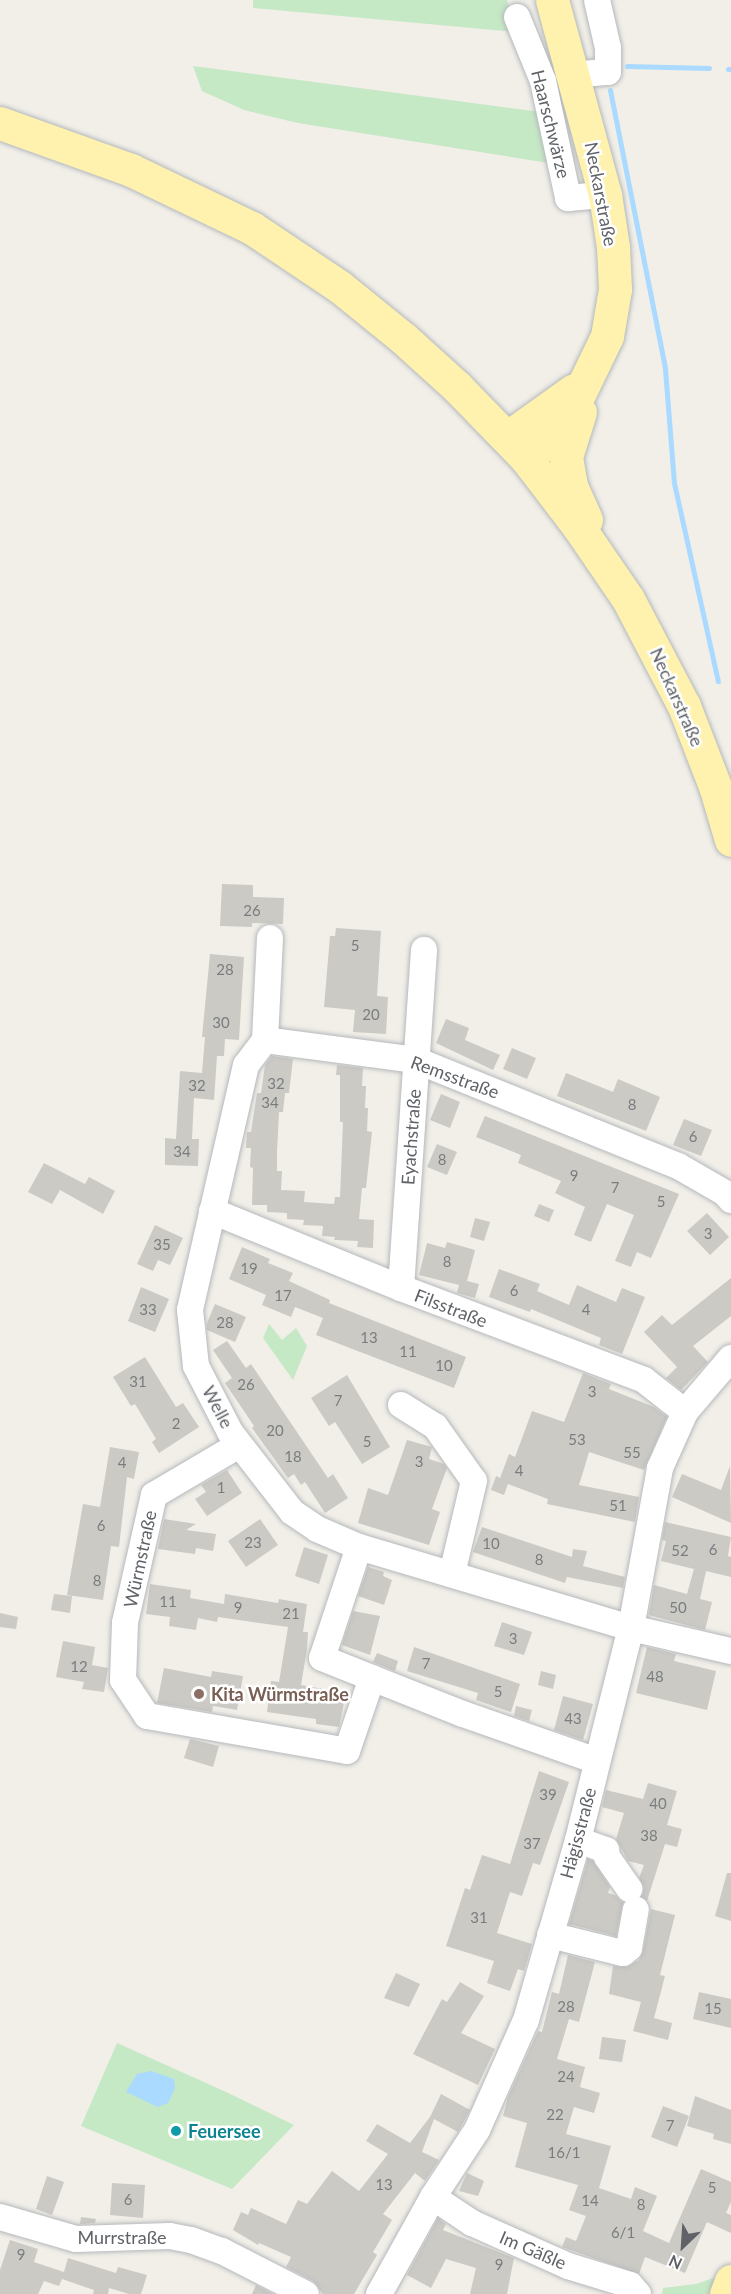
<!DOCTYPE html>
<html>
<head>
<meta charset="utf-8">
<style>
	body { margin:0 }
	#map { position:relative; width:731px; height:2294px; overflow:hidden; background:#f1efe8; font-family:Lato,sans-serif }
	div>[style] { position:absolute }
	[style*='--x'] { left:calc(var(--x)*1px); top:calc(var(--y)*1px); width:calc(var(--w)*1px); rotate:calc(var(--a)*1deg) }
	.green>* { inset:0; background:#c5e8c5 }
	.water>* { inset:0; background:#aadaff }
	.stream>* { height:5px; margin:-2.5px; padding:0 2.5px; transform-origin:2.5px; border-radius:2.5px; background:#aadaff }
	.building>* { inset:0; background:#cccac5 }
	.roads { filter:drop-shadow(0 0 2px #b5b8bc) drop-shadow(0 0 2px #b5b8bc) }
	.minor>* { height:26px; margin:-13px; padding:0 13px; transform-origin:13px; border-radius:13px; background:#fff }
	.major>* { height:33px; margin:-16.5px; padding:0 16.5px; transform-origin:16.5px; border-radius:16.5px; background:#fff2af }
	.dots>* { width:16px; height:16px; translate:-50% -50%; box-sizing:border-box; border:3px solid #fff; border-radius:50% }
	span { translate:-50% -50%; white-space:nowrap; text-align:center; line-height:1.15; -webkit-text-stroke:5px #fff; paint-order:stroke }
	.number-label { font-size:15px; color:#7a7d7f }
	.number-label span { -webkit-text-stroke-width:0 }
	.street-label { font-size:18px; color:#5f6368 }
	.education-label { font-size:18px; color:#785e54; font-weight:700 }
	.left { translate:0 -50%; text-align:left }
	.culture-label { font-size:18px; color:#0d838f; font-weight:700 }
	.north { position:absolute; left:653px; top:2216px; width:60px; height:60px; -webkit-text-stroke:4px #fff; paint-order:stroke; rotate:205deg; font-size:16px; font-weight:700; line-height:24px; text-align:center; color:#5f6368 }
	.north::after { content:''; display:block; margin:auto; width:21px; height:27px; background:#5f6368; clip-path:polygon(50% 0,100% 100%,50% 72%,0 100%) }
</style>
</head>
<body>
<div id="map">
	<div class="green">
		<div style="clip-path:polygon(253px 0,507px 0,516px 32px,253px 8px)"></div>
		<div style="clip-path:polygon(193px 66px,541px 112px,555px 164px,298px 123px,244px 110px,202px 91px)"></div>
		<div style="clip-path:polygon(269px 1324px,282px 1340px,296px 1328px,307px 1346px,293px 1380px,263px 1338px)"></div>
		<div style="clip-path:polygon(117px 2043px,226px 2092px,294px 2125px,232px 2189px,81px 2126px)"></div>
		<div style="clip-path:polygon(719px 2276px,716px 2294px,662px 2294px,663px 2288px,696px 2284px)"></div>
	</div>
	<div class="water">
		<div style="clip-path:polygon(151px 2071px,174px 2079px,175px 2088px,168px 2103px,158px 2107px,126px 2092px,137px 2074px)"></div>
	</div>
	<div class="stream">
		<div style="--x:627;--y:66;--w:82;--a:1.4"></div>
		<div style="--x:728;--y:69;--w:3;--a:0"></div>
		<div style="--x:610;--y:90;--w:284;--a:78.8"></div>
		<div style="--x:665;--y:369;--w:114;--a:85.5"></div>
		<div style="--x:674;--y:483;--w:203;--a:77.5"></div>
	</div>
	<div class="building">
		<div style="clip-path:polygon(222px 884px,253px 885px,253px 897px,284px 898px,283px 924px,252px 923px,252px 927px,220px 926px)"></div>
		<div style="clip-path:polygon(336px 928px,381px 931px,377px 996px,388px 997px,386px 1034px,353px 1032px,355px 1010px,324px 1007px,330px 936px,335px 936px)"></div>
		<div style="clip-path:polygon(210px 954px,244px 957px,239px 1040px,225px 1039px,224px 1056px,217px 1056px,214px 1100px,194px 1098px,192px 1139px,199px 1139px,198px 1166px,165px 1165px,165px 1138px,176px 1139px,180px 1071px,202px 1073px,205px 1037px,202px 1037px)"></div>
		<div style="clip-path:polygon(446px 1019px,469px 1028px,465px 1040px,500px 1055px,493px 1070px,436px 1043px)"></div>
		<div style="clip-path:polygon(512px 1048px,536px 1058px,527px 1079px,503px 1069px)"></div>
		<div style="clip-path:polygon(272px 1056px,293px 1059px,289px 1093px,285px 1093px,283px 1112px,279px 1112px,277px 1152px,277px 1171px,282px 1171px,281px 1190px,305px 1191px,304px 1202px,334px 1204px,335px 1197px,340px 1197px,343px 1122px,340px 1122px,340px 1075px,336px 1075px,337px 1065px,363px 1068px,362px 1086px,366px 1086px,365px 1108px,368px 1108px,367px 1131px,372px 1132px,366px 1188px,362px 1188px,359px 1219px,374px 1220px,373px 1248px,357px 1247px,358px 1241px,334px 1240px,335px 1237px,322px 1236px,323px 1226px,303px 1225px,304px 1220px,287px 1219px,287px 1213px,267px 1212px,267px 1205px,252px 1205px,253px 1168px,250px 1167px,251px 1148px,246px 1148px,247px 1132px,251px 1132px,257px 1093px,261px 1093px,265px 1065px)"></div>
		<div style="clip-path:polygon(566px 1073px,613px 1092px,618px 1079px,660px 1097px,646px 1131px,557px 1096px)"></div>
		<div style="clip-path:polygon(441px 1094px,460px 1102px,450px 1128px,430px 1120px)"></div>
		<div style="clip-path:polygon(485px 1116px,679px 1194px,651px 1258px,637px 1252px,631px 1267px,615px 1261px,634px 1215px,607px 1204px,591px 1242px,574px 1235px,585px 1207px,555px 1193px,561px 1181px,518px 1163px,521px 1155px,476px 1137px)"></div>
		<div style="clip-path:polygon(684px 1119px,712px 1130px,701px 1156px,673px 1145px)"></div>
		<div style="clip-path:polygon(437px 1144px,457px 1152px,447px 1175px,427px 1167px)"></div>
		<div style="clip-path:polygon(44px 1163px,85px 1184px,89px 1177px,115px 1191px,103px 1214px,60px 1190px,52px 1204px,28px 1192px)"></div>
		<div style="clip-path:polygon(539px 1204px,554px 1210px,549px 1222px,534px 1216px)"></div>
		<div style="clip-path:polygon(707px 1213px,729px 1237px,710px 1255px,687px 1231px)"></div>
		<div style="clip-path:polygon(475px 1218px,490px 1222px,484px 1241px,470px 1237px)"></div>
		<div style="clip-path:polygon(155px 1225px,183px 1238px,170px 1265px,158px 1260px,153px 1271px,137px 1264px)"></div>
		<div style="clip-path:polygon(447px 1242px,475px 1250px,467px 1281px,479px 1284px,475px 1298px,457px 1293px,459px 1285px,419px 1275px,427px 1243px,445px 1248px)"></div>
		<div style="clip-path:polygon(242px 1247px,270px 1259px,268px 1263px,293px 1273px,289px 1281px,330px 1300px,329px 1303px,466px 1357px,454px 1388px,316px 1335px,323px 1318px,295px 1307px,291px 1317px,262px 1305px,266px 1295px,229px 1279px)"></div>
		<div style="clip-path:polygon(499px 1269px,540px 1284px,537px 1291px,569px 1305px,577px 1285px,616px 1302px,622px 1288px,645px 1297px,622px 1354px,599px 1345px,601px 1338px,531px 1309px,530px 1312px,489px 1297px)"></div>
		<div style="clip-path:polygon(731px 1278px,731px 1316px,693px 1346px,708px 1362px,681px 1390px,666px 1378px,677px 1367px,644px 1332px,662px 1315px,672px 1325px)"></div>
		<div style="clip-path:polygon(141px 1287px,169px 1299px,155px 1332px,128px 1321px)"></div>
		<div style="clip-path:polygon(215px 1304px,246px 1317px,235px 1342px,207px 1330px,207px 1323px)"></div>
		<div style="clip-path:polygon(227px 1341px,246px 1368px,251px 1364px,328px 1478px,333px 1474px,348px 1498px,325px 1513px,305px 1482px,301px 1485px,294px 1474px,288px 1478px,252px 1428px,254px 1426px,225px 1383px,232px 1378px,213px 1350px)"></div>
		<div style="clip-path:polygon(145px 1357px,176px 1407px,183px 1403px,199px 1427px,159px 1453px,152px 1442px,156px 1439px,135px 1404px,131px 1406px,113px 1377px)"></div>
		<div style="clip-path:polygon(583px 1373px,611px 1384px,609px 1389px,654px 1407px,667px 1417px,644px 1470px,589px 1452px,584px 1469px,579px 1485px,639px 1497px,635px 1522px,547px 1504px,548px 1499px,508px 1484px,504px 1495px,491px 1490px,496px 1476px,500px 1478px,509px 1454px,515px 1457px,532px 1411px,564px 1422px)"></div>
		<div style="clip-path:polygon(347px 1375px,390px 1447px,362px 1464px,335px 1422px,329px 1426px,311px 1398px)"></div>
		<div style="clip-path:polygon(407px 1440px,432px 1447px,429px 1459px,444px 1464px,447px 1468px,432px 1509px,440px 1512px,429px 1545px,358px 1523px,368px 1488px,388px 1495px)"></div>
		<div style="clip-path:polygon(110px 1447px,139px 1452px,134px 1479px,127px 1477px,119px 1547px,111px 1546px,103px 1600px,67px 1595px,83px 1504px,100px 1507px)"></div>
		<div style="clip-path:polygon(730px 1466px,731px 1523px,672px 1497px,682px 1474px,721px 1490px)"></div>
		<div style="clip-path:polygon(227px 1470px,242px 1493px,207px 1516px,195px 1499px,206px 1492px,201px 1485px)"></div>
		<div style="clip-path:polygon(164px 1519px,196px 1524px,186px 1530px,216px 1534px,213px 1551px,196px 1548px,195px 1554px,158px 1549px)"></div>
		<div style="clip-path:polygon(260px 1519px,278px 1545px,246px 1567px,228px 1541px)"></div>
		<div style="clip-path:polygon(665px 1522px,731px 1537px,728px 1556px,731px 1557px,731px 1577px,706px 1571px,700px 1599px,712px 1602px,705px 1630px,649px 1615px,654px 1585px,687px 1594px,694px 1569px,661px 1561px,666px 1541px,662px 1540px)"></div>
		<div style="clip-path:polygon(482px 1527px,572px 1557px,573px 1549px,587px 1551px,583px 1566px,625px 1577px,623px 1588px,567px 1577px,565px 1583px,473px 1552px)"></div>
		<div style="clip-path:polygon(304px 1547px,328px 1555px,319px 1584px,295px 1576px)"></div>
		<div style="clip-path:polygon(368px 1567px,384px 1572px,383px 1576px,392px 1580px,384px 1605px,358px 1596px)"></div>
		<div style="clip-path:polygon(150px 1584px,191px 1590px,190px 1598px,224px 1604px,225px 1594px,278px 1603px,279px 1599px,307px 1604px,303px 1632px,308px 1632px,307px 1649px,301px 1685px,346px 1693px,339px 1727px,316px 1724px,316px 1719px,267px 1712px,271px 1681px,279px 1682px,288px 1627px,218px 1617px,217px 1622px,198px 1618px,196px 1630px,169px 1626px,170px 1617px,146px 1614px)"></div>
		<div style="clip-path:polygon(54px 1594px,72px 1596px,70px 1613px,51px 1610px)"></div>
		<div style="clip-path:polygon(353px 1611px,380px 1616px,370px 1655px,342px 1645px)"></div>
		<div style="clip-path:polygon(0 1613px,18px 1617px,16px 1629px,0 1627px)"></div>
		<div style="clip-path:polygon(502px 1622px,532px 1632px,524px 1655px,494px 1646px)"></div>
		<div style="clip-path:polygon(63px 1641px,95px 1647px,92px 1665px,108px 1668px,104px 1692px,82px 1689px,84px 1682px,56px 1677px)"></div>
		<div style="clip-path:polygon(414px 1647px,520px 1684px,511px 1712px,476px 1700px,478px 1693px,407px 1671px)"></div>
		<div style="clip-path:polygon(647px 1647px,676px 1654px,674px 1661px,716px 1671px,707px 1710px,636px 1693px)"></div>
		<div style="clip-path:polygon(377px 1653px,398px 1661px,395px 1671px,373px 1662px)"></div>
		<div style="clip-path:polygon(164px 1668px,211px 1677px,212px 1671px,243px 1676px,237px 1710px,213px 1706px,212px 1712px,157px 1703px)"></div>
		<div style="clip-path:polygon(541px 1671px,556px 1675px,553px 1689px,538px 1685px)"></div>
		<div style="clip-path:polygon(563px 1696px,593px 1704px,583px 1740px,554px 1730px)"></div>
		<div style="clip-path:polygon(516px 1706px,532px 1710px,529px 1721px,514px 1716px)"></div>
		<div style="clip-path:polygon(190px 1739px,219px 1746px,213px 1767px,184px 1758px)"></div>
		<div style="clip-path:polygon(539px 1771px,569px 1782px,540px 1865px,533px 1863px,522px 1896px,510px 1892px,497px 1933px,532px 1944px,524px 1971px,518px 1969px,510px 1991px,487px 1983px,494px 1961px,446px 1946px,465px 1888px,470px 1890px,482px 1855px,510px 1864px)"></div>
		<div style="clip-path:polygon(648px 1783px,677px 1791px,667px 1825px,682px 1829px,677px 1847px,665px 1844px,647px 1901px,642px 1897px,644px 1887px,639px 1878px,644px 1865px,628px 1861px,616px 1839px,624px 1813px,602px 1807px,606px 1790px,643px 1799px)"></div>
		<div style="clip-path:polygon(588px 1859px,593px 1861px,610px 1887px,608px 1893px,615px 1895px,623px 1903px,616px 1936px,569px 1924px)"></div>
		<div style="clip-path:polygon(727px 1873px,731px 1873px,731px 1921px,715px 1916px)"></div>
		<div style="clip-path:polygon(651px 1909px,675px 1915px,660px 1975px,665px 1976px,654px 2018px,672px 2023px,668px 2040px,633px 2031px,641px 2002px,609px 1994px,613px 1966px,627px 1967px,639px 1960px,643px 1951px)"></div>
		<div style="clip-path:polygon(568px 1955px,595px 1962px,579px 2022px,569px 2019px,557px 2059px,585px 2067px,580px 2087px,600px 2093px,594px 2113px,574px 2107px,566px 2134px,611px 2146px,599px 2188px,631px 2199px,635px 2187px,657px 2196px,643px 2231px,669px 2243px,701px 2169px,731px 2182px,731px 2202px,726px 2213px,731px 2215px,731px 2233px,707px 2222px,685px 2273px,645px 2257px,639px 2274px,562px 2247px,566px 2237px,576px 2241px,586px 2216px,569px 2210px,578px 2185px,515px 2167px,527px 2123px,503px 2116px,508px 2097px,538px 2031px,542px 2032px,552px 1992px,559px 1994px)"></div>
		<div style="clip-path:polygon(396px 1973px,420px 1984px,409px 2007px,384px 1998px)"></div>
		<div style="clip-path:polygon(460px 1982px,484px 1996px,461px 2033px,495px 2049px,478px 2085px,413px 2054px,442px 1999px,447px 2002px)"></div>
		<div style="clip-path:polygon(699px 1992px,731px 1999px,731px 2028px,693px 2019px)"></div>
		<div style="clip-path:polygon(602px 2037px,626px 2040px,622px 2062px,599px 2059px)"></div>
		<div style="clip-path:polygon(441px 2094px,470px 2110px,458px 2132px,434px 2119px,422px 2152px,439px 2160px,425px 2181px,415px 2173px,383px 2214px,392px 2220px,373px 2252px,377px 2255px,354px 2294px,323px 2294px,313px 2281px,286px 2267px,291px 2257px,259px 2243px,258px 2245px,233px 2230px,241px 2212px,248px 2215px,251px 2208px,286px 2224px,298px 2200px,307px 2204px,332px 2171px,359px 2191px,388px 2154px,366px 2141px,377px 2124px,410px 2143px,430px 2117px)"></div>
		<div style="clip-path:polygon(695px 2096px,731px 2110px,731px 2144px,713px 2139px,714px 2134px,687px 2126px)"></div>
		<div style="clip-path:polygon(663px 2106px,689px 2116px,677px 2147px,651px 2137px)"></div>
		<div style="clip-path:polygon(467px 2173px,484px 2181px,478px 2196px,459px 2191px)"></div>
		<div style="clip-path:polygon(47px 2176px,64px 2182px,52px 2215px,36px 2209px)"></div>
		<div style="clip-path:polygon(112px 2183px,145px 2185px,143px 2218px,110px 2215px)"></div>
		<div style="clip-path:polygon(81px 2217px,96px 2219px,95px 2223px,80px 2224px)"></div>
		<div style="clip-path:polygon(438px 2218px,446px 2224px,443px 2230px,514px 2258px,507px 2294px,470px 2294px,476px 2268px,446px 2259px,431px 2288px,407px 2275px)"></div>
		<div style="clip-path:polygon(10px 2240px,38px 2249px,34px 2262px,64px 2272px,68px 2258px,116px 2273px,118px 2267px,147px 2275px,141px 2294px,129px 2294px,109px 2288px,108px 2294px,93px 2294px,94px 2290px,62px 2279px,59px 2286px,44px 2281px,38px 2294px,0 2294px,0 2270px)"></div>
		<div style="clip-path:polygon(256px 2285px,273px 2294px,252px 2294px)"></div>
	</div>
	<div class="roads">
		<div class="minor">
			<div style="--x:517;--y:17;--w:69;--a:67.9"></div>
			<div style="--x:543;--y:81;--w:120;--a:77.9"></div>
			<div style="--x:568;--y:198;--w:37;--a:-5"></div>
			<div style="--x:574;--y:79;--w:10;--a:-29"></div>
			<div style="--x:583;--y:74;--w:25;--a:-5"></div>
			<div style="--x:608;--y:72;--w:24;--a:-90"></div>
			<div style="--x:608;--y:48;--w:49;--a:-102.9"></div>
			<div style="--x:265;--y:1040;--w:102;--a:-87.2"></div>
			<div style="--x:731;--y:1200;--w:9;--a:-131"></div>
			<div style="--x:725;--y:1193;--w:54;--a:-150.1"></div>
			<div style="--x:678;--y:1166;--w:283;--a:-158"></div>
			<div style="--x:416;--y:1060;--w:152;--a:-172.5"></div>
			<div style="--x:265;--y:1040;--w:31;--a:127"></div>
			<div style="--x:246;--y:1065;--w:251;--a:102.9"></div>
			<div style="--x:190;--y:1310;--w:56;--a:83.9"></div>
			<div style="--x:196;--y:1366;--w:74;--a:62.7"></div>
			<div style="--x:230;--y:1432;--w:101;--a:52.2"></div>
			<div style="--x:292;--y:1512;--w:30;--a:34"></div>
			<div style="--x:317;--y:1529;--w:46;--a:23.2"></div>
			<div style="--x:359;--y:1547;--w:284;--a:16.6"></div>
			<div style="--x:631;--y:1628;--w:103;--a:13"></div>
			<div style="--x:212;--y:1211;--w:204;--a:22.2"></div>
			<div style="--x:401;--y:1288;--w:260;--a:20.7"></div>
			<div style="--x:644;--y:1380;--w:52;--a:38"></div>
			<div style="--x:401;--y:1288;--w:339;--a:-86.1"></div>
			<div style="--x:401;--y:1405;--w:40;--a:32"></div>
			<div style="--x:435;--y:1426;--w:67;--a:54.7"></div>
			<div style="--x:474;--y:1481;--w:96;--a:103.3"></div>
			<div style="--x:239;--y:1445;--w:99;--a:149.5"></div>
			<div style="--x:154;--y:1495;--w:131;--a:102.8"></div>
			<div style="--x:125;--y:1623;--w:57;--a:92"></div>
			<div style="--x:123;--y:1680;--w:43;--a:56.3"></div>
			<div style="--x:147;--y:1716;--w:203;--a:9.9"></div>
			<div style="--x:347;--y:1751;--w:77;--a:-71.1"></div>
			<div style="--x:372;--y:1678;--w:98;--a:21.6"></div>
			<div style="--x:463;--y:1714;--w:142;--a:19.3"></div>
			<div style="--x:359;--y:1547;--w:117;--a:108.4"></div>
			<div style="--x:322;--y:1658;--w:54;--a:21.8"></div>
			<div style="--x:578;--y:1840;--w:30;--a:20"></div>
			<div style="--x:606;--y:1850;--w:7;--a:82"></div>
			<div style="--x:607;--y:1857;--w:39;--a:55"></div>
			<div style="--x:550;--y:1935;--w:75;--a:13.9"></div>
			<div style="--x:623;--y:1953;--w:8;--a:-40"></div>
			<div style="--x:629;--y:1948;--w:39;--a:-80"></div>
			<div style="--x:433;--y:2197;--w:47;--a:33.7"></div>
			<div style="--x:472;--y:2223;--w:105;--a:24.1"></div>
			<div style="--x:568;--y:2266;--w:65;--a:17"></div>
			<div style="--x:630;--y:2285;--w:12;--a:48"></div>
			<div style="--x:0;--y:2217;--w:79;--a:16.1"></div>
			<div style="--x:76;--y:2239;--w:94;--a:-1.8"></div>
			<div style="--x:170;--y:2236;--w:21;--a:11"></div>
			<div style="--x:191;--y:2240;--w:33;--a:20"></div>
			<div style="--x:222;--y:2251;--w:94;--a:27.1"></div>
			<div style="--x:379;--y:2294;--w:111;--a:-60.9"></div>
			<div style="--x:433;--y:2197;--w:80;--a:-56.7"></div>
			<div style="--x:477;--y:2130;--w:120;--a:-66"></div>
			<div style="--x:526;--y:2020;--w:187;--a:-73.9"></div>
			<div style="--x:578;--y:1840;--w:219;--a:-76"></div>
			<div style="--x:631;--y:1628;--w:163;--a:-79.7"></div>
			<div style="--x:660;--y:1468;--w:61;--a:-65.9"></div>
			<div style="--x:685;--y:1412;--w:71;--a:-49.6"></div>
		</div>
		<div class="major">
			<div style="--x:0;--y:123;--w:139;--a:19.7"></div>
			<div style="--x:131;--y:170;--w:134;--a:25.6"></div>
			<div style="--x:252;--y:228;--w:106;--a:33.8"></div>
			<div style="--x:340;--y:287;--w:81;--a:39"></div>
			<div style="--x:403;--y:338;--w:73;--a:42.2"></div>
			<div style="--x:457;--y:387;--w:99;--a:45.8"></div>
			<div style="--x:526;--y:458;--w:86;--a:52.6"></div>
			<div style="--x:578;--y:526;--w:88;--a:55.6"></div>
			<div style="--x:628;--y:599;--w:121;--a:62.4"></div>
			<div style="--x:684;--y:706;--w:89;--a:68.9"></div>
			<div style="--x:716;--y:789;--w:53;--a:73.6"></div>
			<div style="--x:580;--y:412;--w:47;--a:107.3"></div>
			<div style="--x:566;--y:457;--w:29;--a:80"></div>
			<div style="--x:571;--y:486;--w:37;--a:66"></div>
			<div style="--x:507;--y:438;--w:82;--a:-35.6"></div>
			<div style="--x:526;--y:458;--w:31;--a:-40"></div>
			<div style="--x:550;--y:438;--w:23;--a:-47"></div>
			<div style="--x:566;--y:421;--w:94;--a:-64.2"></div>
			<div style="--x:607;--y:336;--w:48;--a:-80.3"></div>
			<div style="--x:615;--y:289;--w:42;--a:-92.7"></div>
			<div style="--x:613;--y:247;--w:53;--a:-98.7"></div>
			<div style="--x:605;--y:195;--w:202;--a:-105.2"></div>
			<div style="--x:726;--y:2294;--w:14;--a:-69"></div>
		</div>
	</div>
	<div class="dots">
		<div style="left:199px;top:1694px;background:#8d6e63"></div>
		<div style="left:176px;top:2131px;background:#0f9aa8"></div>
	</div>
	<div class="number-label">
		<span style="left:252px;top:911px">26</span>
		<span style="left:355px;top:946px">5</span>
		<span style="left:225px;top:970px">28</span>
		<span style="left:371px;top:1015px">20</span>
		<span style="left:221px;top:1023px">30</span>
		<span style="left:276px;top:1084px">32</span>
		<span style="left:197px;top:1086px">32</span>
		<span style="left:270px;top:1103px">34</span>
		<span style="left:632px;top:1105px">8</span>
		<span style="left:693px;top:1137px">6</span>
		<span style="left:182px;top:1152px">34</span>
		<span style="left:442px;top:1160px">8</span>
		<span style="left:574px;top:1176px">9</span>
		<span style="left:615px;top:1188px">7</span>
		<span style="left:661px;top:1202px">5</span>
		<span style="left:708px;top:1234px">3</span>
		<span style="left:162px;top:1245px">35</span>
		<span style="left:447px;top:1262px">8</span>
		<span style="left:249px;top:1269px">19</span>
		<span style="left:514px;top:1291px">6</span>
		<span style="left:283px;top:1296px">17</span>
		<span style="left:148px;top:1310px">33</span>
		<span style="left:586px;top:1310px">4</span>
		<span style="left:225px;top:1323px">28</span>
		<span style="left:369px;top:1338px">13</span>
		<span style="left:408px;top:1352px">11</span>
		<span style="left:444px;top:1366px">10</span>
		<span style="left:138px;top:1382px">31</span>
		<span style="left:246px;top:1385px">26</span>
		<span style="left:592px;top:1392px">3</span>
		<span style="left:338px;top:1401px">7</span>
		<span style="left:176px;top:1424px">2</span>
		<span style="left:275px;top:1431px">20</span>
		<span style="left:577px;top:1440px">53</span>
		<span style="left:367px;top:1442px">5</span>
		<span style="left:632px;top:1453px">55</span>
		<span style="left:293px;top:1457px">18</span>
		<span style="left:419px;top:1462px">3</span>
		<span style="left:122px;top:1463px">4</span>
		<span style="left:519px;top:1471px">4</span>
		<span style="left:221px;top:1488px">1</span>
		<span style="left:618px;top:1506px">51</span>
		<span style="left:101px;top:1526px">6</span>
		<span style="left:253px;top:1543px">23</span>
		<span style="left:491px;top:1544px">10</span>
		<span style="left:713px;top:1550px">6</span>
		<span style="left:680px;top:1551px">52</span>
		<span style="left:539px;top:1560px">8</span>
		<span style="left:97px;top:1581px">8</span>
		<span style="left:168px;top:1602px">11</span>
		<span style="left:238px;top:1608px">9</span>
		<span style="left:678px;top:1608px">50</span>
		<span style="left:291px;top:1614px">21</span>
		<span style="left:513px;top:1639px">3</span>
		<span style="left:426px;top:1664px">7</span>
		<span style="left:79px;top:1667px">12</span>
		<span style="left:655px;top:1677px">48</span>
		<span style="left:498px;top:1692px">5</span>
		<span style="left:573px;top:1719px">43</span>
		<span style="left:548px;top:1795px">39</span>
		<span style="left:658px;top:1804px">40</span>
		<span style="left:649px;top:1836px">38</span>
		<span style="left:532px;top:1844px">37</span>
		<span style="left:479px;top:1918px">31</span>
		<span style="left:566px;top:2007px">28</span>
		<span style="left:713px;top:2009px">15</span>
		<span style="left:566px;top:2077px">24</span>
		<span style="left:555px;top:2115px">22</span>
		<span style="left:670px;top:2126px">7</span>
		<span style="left:564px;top:2153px">16/1</span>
		<span style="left:384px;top:2185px">13</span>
		<span style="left:712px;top:2188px">5</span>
		<span style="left:128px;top:2200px">6</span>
		<span style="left:590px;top:2201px">14</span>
		<span style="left:641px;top:2205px">8</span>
		<span style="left:623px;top:2233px">6/1</span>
		<span style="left:21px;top:2255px">9</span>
		<span style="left:499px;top:2265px">9</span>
	</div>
	<div class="street-label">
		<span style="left:551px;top:124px;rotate:76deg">Haarschwärze</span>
		<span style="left:601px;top:194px;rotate:79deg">Neckarstraße</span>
		<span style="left:677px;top:697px;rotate:66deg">Neckarstraße</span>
		<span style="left:455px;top:1077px;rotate:20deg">Remsstraße</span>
		<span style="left:411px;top:1137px;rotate:-86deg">Eyachstraße</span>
		<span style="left:451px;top:1308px;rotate:21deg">Filsstraße</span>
		<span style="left:218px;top:1407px;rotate:62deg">Welle</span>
		<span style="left:140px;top:1559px;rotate:-78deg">Würmstraße</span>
		<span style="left:578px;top:1833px;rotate:-75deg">Hägisstraße</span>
		<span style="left:122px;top:2237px">Murrstraße</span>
		<span style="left:533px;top:2250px;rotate:23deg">Im Gäßle</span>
	</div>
	<div class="education-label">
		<span class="left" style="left:211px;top:1694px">Kita Würmstraße</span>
	</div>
	<div class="culture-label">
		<span class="left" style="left:188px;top:2131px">Feuersee</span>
	</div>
	<div class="north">N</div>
</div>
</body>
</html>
